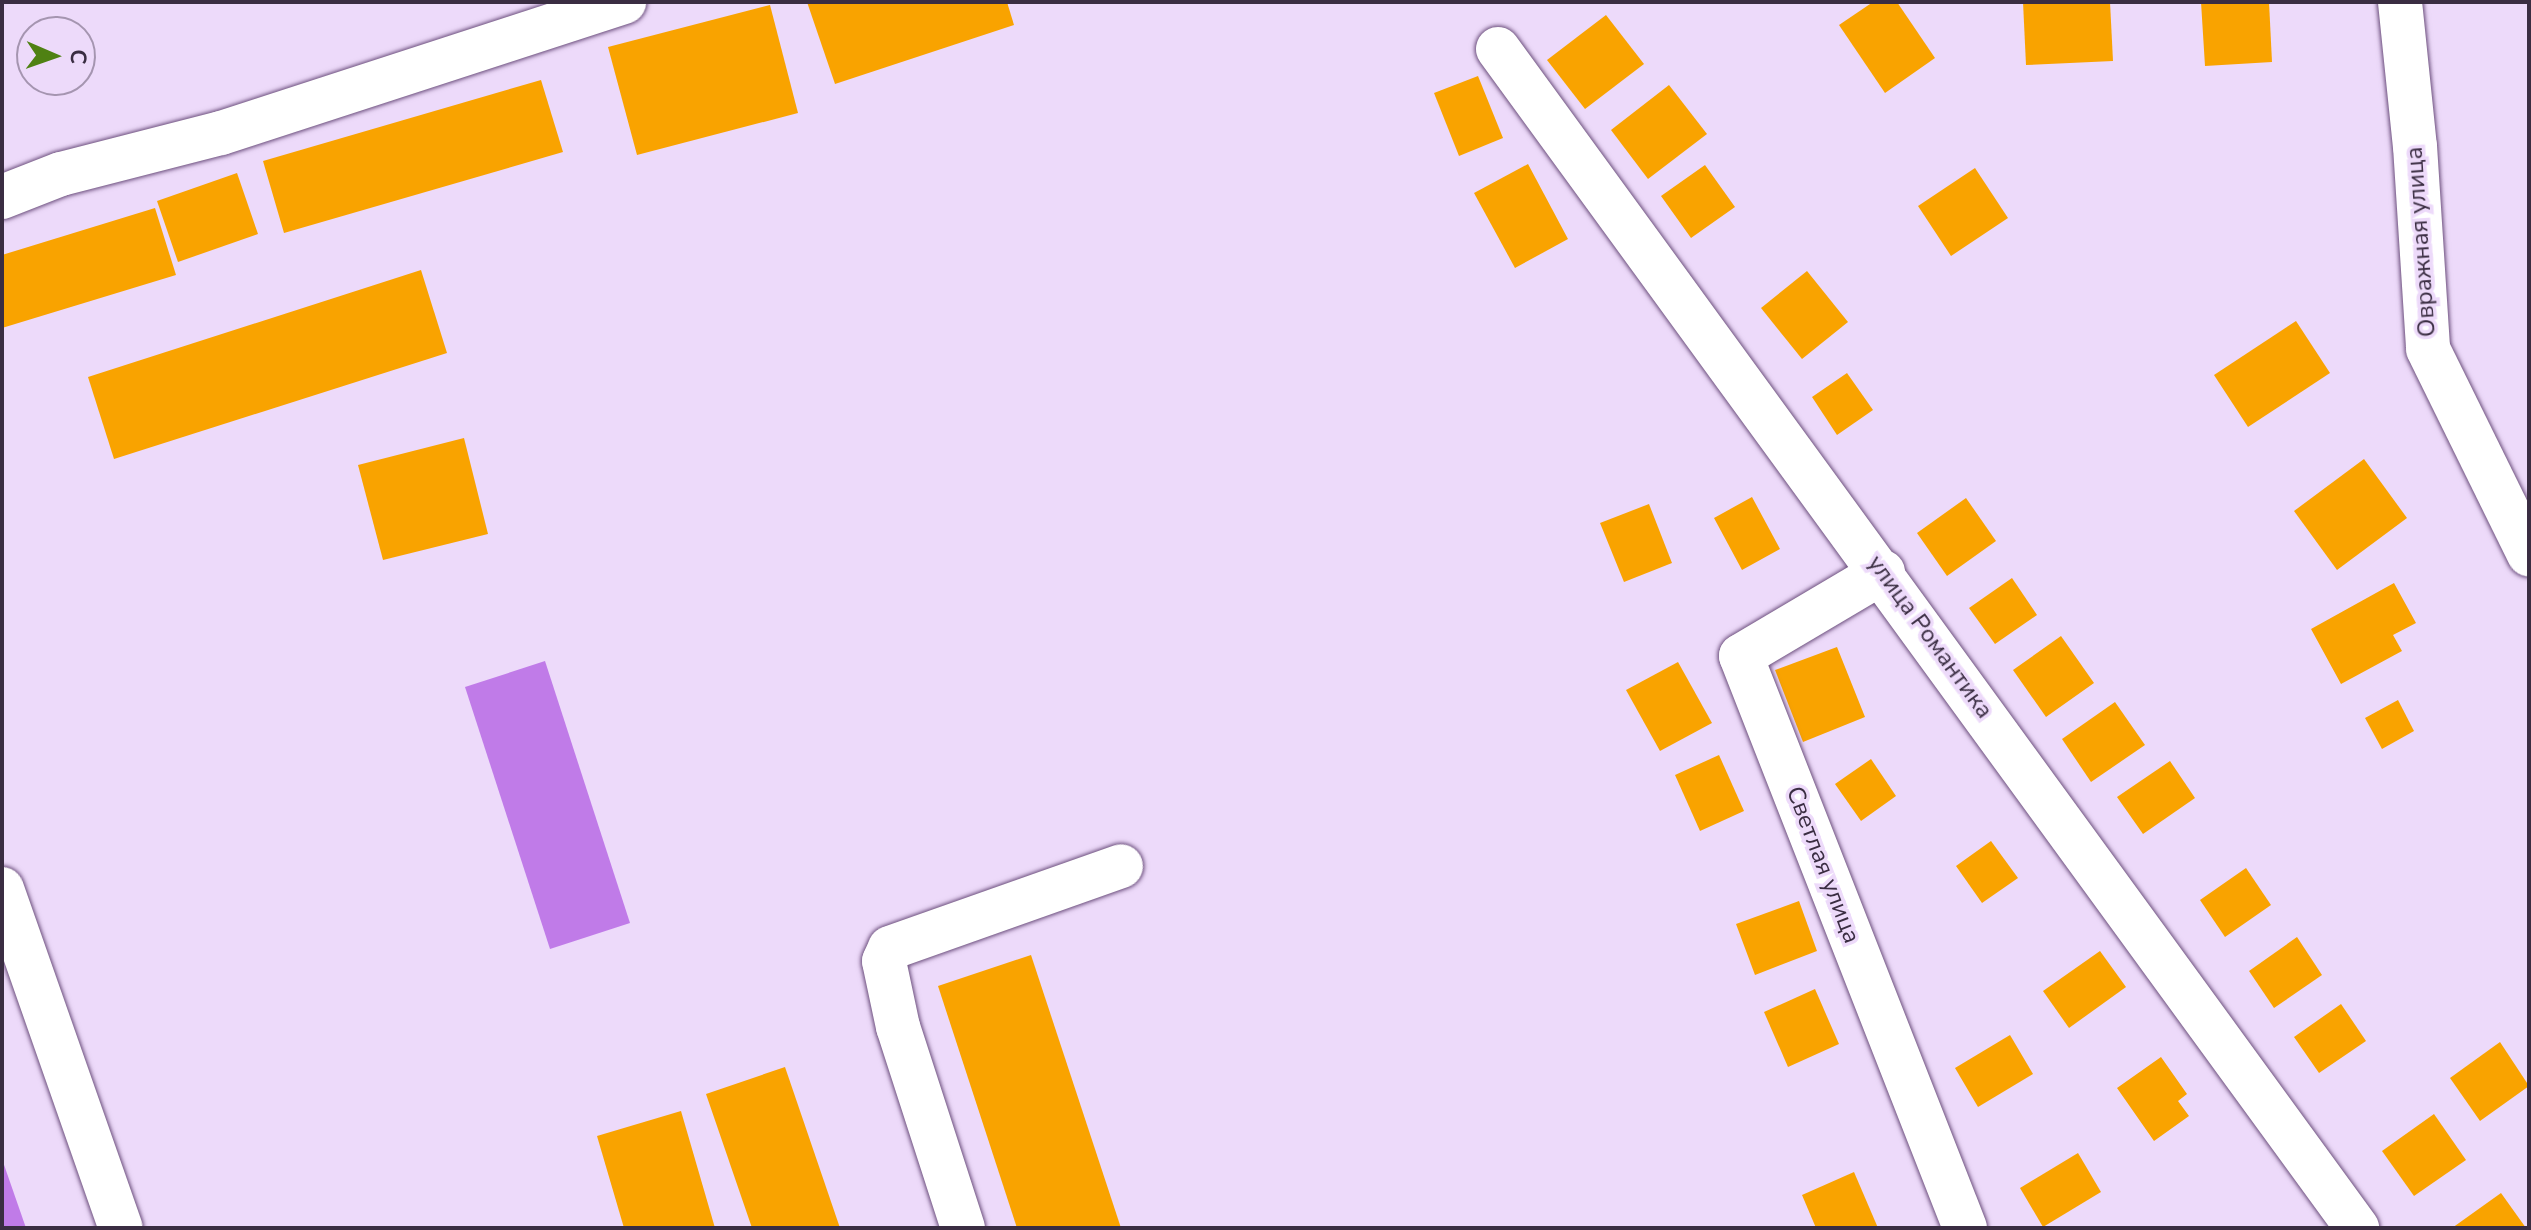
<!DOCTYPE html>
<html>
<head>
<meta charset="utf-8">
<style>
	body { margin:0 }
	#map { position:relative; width:2531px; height:1230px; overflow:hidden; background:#eddafa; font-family:"Nunito Sans",sans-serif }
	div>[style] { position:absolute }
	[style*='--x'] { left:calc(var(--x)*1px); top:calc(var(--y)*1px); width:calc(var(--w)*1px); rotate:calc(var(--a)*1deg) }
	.forest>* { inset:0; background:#c07be8 }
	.building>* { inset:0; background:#f9a300 }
	.roads { filter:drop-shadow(0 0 2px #6d507e) drop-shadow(0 0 2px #6d507e) }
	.minor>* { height:44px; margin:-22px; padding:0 22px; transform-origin:22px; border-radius:22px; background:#fff }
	span { translate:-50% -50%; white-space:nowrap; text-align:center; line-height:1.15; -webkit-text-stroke:7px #eddafa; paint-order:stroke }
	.street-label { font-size:24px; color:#3a2d42 }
	.frame { position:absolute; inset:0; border:4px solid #3a2d42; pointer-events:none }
	.north { position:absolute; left:16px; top:16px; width:80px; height:80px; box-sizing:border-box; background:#eddafa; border:2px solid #a595b0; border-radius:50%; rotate:92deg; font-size:22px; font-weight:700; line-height:32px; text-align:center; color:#3a2d42 }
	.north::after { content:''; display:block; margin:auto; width:28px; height:36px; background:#4f8113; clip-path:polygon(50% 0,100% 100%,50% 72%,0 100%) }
</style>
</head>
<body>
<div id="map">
	<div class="forest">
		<div style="clip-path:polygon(545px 661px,630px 923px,550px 949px,465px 687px)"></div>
		<div style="clip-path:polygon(2px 1159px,26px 1228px,2px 1228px)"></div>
	</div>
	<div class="building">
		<div style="clip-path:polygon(807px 2px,1007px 2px,1014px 25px,835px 84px)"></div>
		<div style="clip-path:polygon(1873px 2px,1897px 2px,1935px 58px,1885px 93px,1839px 25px)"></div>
		<div style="clip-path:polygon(2023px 2px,2110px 2px,2113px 61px,2026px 65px)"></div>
		<div style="clip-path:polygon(2201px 2px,2269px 2px,2272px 62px,2205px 66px)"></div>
		<div style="clip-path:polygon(770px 5px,798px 113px,637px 155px,608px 47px)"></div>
		<div style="clip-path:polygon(1606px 15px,1644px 64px,1585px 109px,1547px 60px)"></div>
		<div style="clip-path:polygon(1478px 76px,1503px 138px,1459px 156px,1434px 93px)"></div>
		<div style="clip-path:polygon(541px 80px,563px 152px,284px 233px,263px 161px)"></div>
		<div style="clip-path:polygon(1669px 85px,1707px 134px,1648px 179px,1611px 130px)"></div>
		<div style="clip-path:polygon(1528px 164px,1568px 239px,1515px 268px,1474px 193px)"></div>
		<div style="clip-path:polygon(1705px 165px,1735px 207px,1691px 238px,1661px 196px)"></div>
		<div style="clip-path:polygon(1975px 168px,2008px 218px,1951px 256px,1918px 206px)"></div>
		<div style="clip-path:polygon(237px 173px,258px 234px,178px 262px,157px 201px)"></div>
		<div style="clip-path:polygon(155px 208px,176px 275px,2px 328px,2px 255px)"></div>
		<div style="clip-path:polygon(421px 270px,447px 353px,114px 459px,88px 377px)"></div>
		<div style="clip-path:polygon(1807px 271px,1848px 322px,1802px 359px,1761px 308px)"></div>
		<div style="clip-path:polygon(2296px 321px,2330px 373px,2248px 427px,2214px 375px)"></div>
		<div style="clip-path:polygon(1847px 373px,1873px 410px,1837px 435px,1812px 397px)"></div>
		<div style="clip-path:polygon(464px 438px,488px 534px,383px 560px,358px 465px)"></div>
		<div style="clip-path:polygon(2364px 459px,2407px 518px,2337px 570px,2294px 511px)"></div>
		<div style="clip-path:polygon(1752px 497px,1780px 549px,1742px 570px,1714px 518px)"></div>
		<div style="clip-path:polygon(1966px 498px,1996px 541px,1947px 576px,1917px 533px)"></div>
		<div style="clip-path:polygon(1649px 504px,1672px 563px,1624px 582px,1600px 523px)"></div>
		<div style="clip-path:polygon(2012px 578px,2037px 615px,1995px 644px,1969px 608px)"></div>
		<div style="clip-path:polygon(2394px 583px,2416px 623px,2393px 635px,2402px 651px,2341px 684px,2311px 629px)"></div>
		<div style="clip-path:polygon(2061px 636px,2094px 683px,2046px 717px,2013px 670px)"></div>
		<div style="clip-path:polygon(1837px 647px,1865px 717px,1803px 742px,1775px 670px)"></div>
		<div style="clip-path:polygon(1678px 662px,1712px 723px,1660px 751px,1626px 690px)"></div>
		<div style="clip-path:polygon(2398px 700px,2414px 731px,2382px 749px,2365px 718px)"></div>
		<div style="clip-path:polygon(2115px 702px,2145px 745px,2091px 782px,2062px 739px)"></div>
		<div style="clip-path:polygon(1719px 755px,1744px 811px,1700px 831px,1675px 775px)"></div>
		<div style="clip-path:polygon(1871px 759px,1896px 796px,1861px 821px,1835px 784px)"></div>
		<div style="clip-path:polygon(2170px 761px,2195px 798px,2143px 834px,2117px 797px)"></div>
		<div style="clip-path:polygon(1991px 841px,2018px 878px,1982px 903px,1956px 866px)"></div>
		<div style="clip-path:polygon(2246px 868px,2271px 905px,2225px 937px,2200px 900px)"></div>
		<div style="clip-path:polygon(1799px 901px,1817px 951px,1755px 975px,1736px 924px)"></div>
		<div style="clip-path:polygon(2297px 937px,2322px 975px,2274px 1008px,2249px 971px)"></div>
		<div style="clip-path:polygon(2100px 951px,2126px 987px,2069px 1028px,2043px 991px)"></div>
		<div style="clip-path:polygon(1031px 955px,1121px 1228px,1017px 1228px,938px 986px)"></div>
		<div style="clip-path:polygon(1815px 989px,1839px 1044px,1788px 1067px,1764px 1012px)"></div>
		<div style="clip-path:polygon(2341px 1004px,2366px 1041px,2319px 1073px,2294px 1037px)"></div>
		<div style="clip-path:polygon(2010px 1035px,2033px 1074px,1978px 1107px,1955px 1068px)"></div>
		<div style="clip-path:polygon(2500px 1042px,2529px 1086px,2480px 1121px,2450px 1078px)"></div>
		<div style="clip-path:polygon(2161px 1057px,2187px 1094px,2178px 1101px,2189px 1116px,2154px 1141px,2117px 1088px)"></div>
		<div style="clip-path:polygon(785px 1067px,840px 1228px,752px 1228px,706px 1094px)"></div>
		<div style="clip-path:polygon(681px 1111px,715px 1228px,624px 1228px,597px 1136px)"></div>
		<div style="clip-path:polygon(2434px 1114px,2466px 1160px,2414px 1196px,2382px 1151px)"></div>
		<div style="clip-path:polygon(2078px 1153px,2101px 1192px,2043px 1227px,2020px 1188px)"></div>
		<div style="clip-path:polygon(1854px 1172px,1878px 1228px,1816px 1228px,1802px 1195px)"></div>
		<div style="clip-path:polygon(2501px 1193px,2526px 1228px,2452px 1228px)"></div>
	</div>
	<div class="roads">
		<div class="minor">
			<div style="--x:2400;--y:2;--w:145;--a:84.1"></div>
			<div style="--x:2415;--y:146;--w:203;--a:86.3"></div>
			<div style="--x:2428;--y:349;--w:229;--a:63.8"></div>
			<div style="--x:1498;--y:49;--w:1459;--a:53.92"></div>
			<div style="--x:2;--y:197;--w:63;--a:-21.3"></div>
			<div style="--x:61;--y:174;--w:165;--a:-14.4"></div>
			<div style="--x:221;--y:133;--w:424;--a:-18"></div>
			<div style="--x:1883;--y:572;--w:165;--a:149.4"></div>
			<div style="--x:1741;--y:656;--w:614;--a:68.61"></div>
			<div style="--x:2;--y:889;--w:359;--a:70.7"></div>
			<div style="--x:963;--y:1228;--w:211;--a:-107.9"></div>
			<div style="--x:898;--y:1027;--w:67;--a:-102"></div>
			<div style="--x:884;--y:961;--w:14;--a:-65"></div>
			<div style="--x:890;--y:948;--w:245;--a:-19.5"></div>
		</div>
	</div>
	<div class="street-label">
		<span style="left:2421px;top:242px;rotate:-94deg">Овражная улица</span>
		<span style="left:1930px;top:637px;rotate:54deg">улица Романтика</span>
		<span style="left:1823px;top:865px;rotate:69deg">Светлая улица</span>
	</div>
	<div class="frame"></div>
	<div class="north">С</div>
</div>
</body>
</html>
